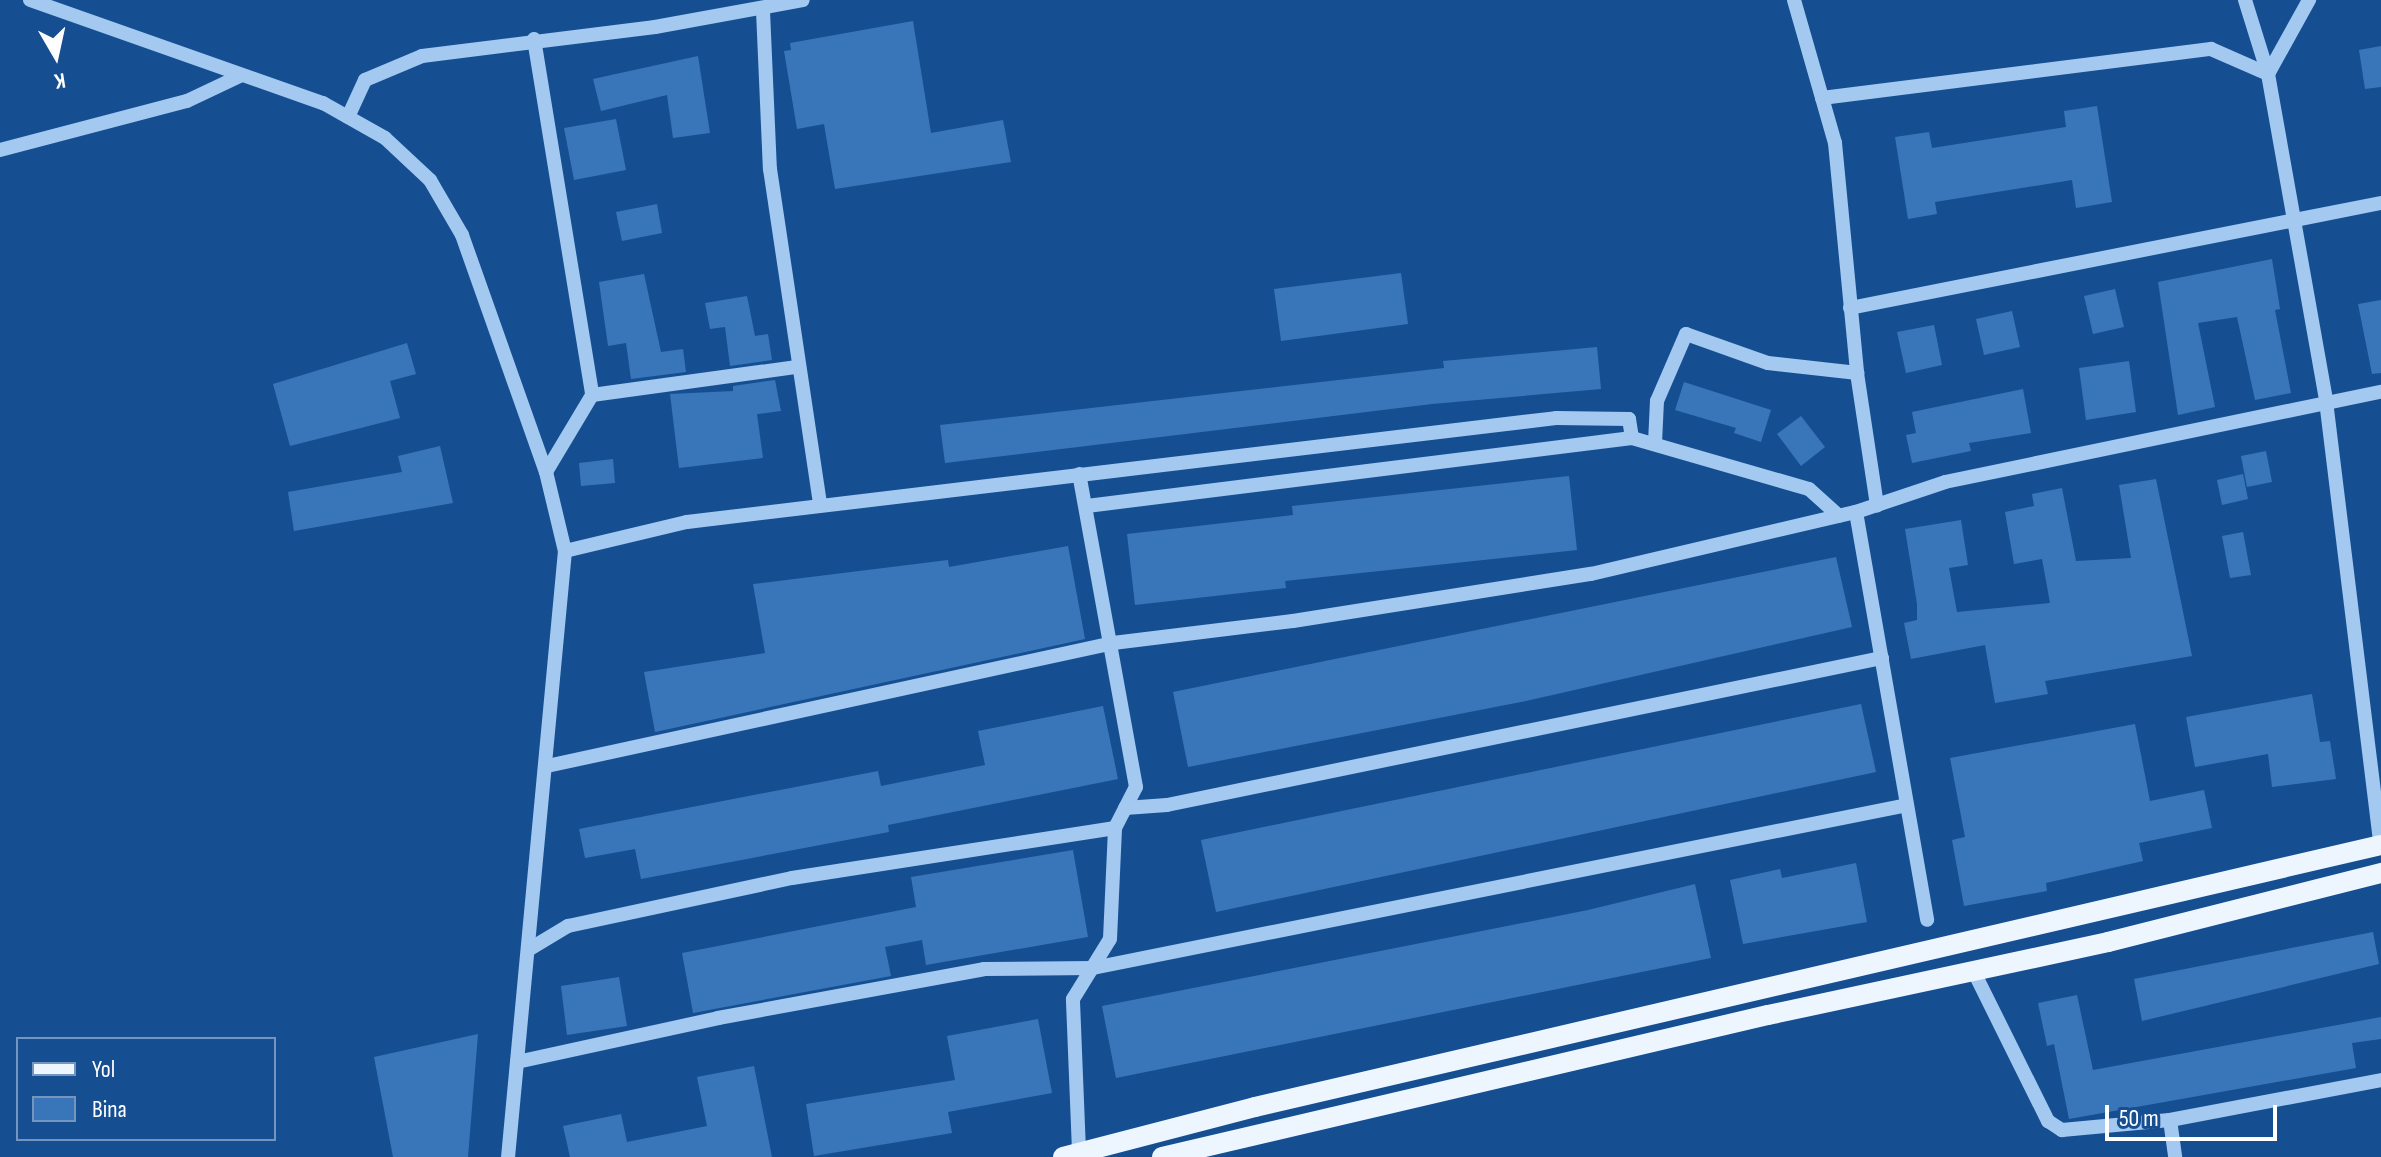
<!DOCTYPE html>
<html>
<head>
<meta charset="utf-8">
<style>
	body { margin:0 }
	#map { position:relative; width:2381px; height:1157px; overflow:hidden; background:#154f92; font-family:"Sofia Sans Condensed",sans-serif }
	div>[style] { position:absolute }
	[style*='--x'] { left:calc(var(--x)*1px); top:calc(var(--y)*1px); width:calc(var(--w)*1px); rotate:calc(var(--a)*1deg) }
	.building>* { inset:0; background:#3976b9 }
	.minor>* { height:14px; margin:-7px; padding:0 7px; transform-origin:7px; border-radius:7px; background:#a3c9f1 }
	.major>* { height:20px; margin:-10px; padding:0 10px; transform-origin:10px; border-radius:10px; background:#edf5ff }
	span { translate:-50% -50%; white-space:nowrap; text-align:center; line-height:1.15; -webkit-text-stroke:6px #154f92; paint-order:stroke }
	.legend { position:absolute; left:16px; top:1037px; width:260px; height:104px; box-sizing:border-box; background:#154f92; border:2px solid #7395be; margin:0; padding:10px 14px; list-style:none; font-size:24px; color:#fff }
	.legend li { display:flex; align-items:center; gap:16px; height:40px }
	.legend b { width:40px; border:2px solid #7395be }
	.north { position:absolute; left:16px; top:16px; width:80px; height:80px; -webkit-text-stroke:6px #154f92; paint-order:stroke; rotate:171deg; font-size:22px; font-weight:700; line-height:32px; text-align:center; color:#fff }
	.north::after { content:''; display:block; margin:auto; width:28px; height:36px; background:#fff; clip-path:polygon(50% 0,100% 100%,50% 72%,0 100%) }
	.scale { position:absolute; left:2105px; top:1105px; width:172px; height:36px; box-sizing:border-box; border:4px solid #fff; border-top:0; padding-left:10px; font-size:24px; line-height:28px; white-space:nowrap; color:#fff; -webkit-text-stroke:6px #154f92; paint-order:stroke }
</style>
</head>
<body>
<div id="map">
	<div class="building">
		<div style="clip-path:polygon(913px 21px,931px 133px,1003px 120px,1011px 162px,835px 189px,824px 124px,797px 129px,784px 51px,791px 50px,790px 43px)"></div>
		<div style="clip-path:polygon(2381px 46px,2381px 87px,2365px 89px,2359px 50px)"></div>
		<div style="clip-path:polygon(698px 56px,710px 133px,673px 138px,667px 95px,601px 111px,593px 79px)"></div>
		<div style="clip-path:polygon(2097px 106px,2112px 202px,2076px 208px,2072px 180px,1935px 202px,1937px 214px,1908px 219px,1895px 137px,1929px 132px,1932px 148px,2066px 127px,2064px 111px)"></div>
		<div style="clip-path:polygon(616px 119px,626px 170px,574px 180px,564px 128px)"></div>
		<div style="clip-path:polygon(657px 204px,662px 233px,622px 241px,616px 212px)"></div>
		<div style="clip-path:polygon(2272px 259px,2280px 309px,2275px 310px,2291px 393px,2255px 400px,2237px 317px,2198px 323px,2215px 407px,2178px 415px,2158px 282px)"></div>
		<div style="clip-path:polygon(1401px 273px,1408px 324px,1281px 341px,1274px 289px)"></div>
		<div style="clip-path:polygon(644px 274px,661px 352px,683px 349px,686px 372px,631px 379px,626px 343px,608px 346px,599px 282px)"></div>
		<div style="clip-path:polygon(2115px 289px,2124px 327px,2093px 334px,2084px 296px)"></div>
		<div style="clip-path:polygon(747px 296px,755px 336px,768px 334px,772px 360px,730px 366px,725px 327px,710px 329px,705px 303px)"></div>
		<div style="clip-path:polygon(2381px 300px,2381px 373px,2372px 374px,2358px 304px)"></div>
		<div style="clip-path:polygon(2012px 311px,2020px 347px,1984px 355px,1976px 319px)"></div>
		<div style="clip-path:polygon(1934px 325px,1942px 365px,1906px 373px,1897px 332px)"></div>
		<div style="clip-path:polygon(407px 343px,416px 374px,390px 381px,400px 418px,290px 446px,273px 384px)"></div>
		<div style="clip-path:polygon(1597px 347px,1601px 389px,1432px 404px,945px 463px,940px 425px,1444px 368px,1443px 361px)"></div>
		<div style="clip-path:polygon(2129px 361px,2136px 412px,2086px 420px,2079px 368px)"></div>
		<div style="clip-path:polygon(775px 380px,781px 411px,757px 414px,763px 458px,679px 468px,670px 394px,733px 391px,733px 386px)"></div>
		<div style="clip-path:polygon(1684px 382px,1771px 410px,1761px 442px,1734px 433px,1736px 428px,1675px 410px)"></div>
		<div style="clip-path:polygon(2023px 389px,2031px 433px,1969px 443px,1971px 451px,1912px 463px,1906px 435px,1916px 433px,1912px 412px)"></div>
		<div style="clip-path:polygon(1801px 416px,1825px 447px,1801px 466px,1777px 434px)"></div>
		<div style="clip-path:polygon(440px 446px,453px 503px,294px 531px,288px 492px,402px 472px,398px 456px)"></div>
		<div style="clip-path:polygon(2266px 451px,2272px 482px,2247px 487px,2241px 456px)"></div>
		<div style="clip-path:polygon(613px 459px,615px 483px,581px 486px,579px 463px)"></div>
		<div style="clip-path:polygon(2243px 474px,2248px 499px,2222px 505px,2217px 480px)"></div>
		<div style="clip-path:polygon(1569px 476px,1577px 550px,1285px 581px,1286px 588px,1135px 605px,1127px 534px,1293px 515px,1292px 506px)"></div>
		<div style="clip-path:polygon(2156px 479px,2192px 656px,2045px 681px,2048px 694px,1995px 703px,1985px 645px,1911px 659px,1904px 623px,1917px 620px,1917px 604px,1905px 529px,1961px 520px,1968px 565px,1949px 568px,1957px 612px,2050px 603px,2042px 559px,2014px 564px,2005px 512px,2034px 506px,2032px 494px,2062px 488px,2076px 561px,2131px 558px,2119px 485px)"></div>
		<div style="clip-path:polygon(2243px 532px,2251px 575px,2230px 578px,2222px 536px)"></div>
		<div style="clip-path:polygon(1068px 546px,1085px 639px,655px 732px,644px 672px,765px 653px,753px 584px,948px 560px,949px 567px)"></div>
		<div style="clip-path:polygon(1836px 557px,1852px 627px,1526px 701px,1188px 767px,1173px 692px)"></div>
		<div style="clip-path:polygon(2312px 694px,2320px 742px,2330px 741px,2336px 779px,2272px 787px,2268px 754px,2195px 767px,2186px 717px)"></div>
		<div style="clip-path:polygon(1861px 704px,1876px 772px,1216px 912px,1201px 840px)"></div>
		<div style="clip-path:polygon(1103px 706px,1118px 779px,888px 825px,889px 832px,641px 879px,635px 849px,585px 858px,579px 829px,878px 771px,881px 786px,985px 765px,978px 731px)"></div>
		<div style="clip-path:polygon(2135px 724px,2150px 801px,2204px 790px,2212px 828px,2139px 843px,2143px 861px,2046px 883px,2047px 891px,1964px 906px,1952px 840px,1965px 837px,1950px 758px)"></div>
		<div style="clip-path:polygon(1073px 850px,1088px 937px,926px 965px,922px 940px,885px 947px,891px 976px,693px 1013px,682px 953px,916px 907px,911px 877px)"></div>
		<div style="clip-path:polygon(1856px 863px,1867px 922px,1743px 944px,1730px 880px,1780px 869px,1782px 878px)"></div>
		<div style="clip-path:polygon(1695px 884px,1711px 958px,1116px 1078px,1102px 1006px,1588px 910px)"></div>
		<div style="clip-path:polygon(2373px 932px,2379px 964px,2142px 1021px,2134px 979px)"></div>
		<div style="clip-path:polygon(619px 977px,627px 1026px,567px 1035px,561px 986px)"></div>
		<div style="clip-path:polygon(2077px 995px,2093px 1070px,2381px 1017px,2381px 1039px,2352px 1043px,2356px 1068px,2069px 1119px,2054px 1044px,2047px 1046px,2038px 1003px)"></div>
		<div style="clip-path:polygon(1038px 1019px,1052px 1093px,948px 1112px,952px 1133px,814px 1156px,806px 1104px,955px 1080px,947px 1036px)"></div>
		<div style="clip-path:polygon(478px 1034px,468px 1157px,393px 1157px,374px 1057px)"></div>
		<div style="clip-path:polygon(754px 1066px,772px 1157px,570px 1157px,563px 1126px,621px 1114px,627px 1142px,707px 1126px,697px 1077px)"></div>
	</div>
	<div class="minor">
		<div style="--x:30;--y:0;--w:311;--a:19.4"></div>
		<div style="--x:323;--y:103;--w:71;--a:29.4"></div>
		<div style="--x:385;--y:138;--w:62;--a:43"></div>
		<div style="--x:430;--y:180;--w:64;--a:59.8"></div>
		<div style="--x:462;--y:235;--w:251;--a:70.5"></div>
		<div style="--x:546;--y:472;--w:81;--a:76.5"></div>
		<div style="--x:565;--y:551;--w:609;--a:95.37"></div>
		<div style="--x:1794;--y:0;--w:149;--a:74"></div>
		<div style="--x:1835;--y:143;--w:231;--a:84.5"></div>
		<div style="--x:1857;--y:373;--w:134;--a:81.4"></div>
		<div style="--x:2245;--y:0;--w:77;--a:72.7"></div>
		<div style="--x:2268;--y:74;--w:332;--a:79.9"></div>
		<div style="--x:2326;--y:401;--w:449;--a:83"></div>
		<div style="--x:763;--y:11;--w:158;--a:87.5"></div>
		<div style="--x:770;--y:169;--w:340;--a:81.5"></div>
		<div style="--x:534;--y:39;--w:361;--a:80.7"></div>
		<div style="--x:1822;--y:98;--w:392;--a:-7.2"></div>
		<div style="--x:2211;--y:49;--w:62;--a:23.7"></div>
		<div style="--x:2268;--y:74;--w:85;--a:-61"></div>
		<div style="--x:348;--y:117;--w:41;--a:-65.3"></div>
		<div style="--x:365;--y:80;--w:62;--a:-22.8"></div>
		<div style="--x:422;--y:56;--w:235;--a:-7.1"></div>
		<div style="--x:655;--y:27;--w:150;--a:-10.3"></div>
		<div style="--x:0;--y:150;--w:193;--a:-14.7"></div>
		<div style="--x:187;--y:101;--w:59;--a:-25.3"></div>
		<div style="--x:1850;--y:308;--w:541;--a:-11.19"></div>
		<div style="--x:1655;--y:443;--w:42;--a:-87.3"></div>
		<div style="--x:1657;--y:401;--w:73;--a:-66.6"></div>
		<div style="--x:1686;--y:334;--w:87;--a:19.5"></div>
		<div style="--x:1768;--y:363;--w:90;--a:6.4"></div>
		<div style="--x:546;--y:472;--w:90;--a:-59.1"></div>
		<div style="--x:592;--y:395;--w:207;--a:-7.8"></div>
		<div style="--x:1087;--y:506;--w:549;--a:-7.11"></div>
		<div style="--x:1632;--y:438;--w:184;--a:16.1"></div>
		<div style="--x:1809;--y:489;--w:40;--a:42"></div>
		<div style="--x:1856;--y:512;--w:414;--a:80.1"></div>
		<div style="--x:565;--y:551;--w:125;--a:-13.4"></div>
		<div style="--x:687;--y:522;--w:875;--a:-6.82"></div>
		<div style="--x:1556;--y:418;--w:73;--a:0.8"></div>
		<div style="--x:1629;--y:419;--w:19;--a:81"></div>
		<div style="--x:547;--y:766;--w:579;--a:-12.26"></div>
		<div style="--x:1113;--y:643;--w:181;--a:-7"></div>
		<div style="--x:1293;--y:621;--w:302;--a:-9"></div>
		<div style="--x:1591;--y:574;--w:272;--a:-13.2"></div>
		<div style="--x:1856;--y:512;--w:94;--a:-18.6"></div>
		<div style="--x:1945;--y:482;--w:445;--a:-11.7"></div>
		<div style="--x:1125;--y:808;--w:42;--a:-4.1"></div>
		<div style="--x:1167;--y:805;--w:730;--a:-11.62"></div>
		<div style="--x:528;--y:950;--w:47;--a:-31"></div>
		<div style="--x:568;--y:926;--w:229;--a:-12.1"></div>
		<div style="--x:792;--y:878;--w:327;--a:-8.8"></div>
		<div style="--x:1973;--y:970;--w:169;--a:63.6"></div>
		<div style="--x:2048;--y:1121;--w:17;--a:33"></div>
		<div style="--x:2062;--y:1130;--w:108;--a:-5.3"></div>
		<div style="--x:2170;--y:1120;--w:215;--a:-10.7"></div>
		<div style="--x:517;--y:1062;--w:206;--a:-12.3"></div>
		<div style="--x:718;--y:1018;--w:270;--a:-10.4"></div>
		<div style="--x:984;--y:969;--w:109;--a:-0.5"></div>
		<div style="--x:1093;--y:968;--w:830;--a:-11.32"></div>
		<div style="--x:2170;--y:1120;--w:37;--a:82"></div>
		<div style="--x:1079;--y:1151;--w:152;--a:-92.3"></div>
		<div style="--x:1073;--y:999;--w:70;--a:-58.3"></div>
		<div style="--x:1110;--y:939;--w:111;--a:-87.4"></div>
		<div style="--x:1115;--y:828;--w:46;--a:-62.9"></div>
		<div style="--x:1136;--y:787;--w:318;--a:-100.3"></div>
	</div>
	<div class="major">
		<div style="--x:1063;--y:1157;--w:198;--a:-14.6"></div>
		<div style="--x:1255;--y:1107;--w:1156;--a:-13.1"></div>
		<div style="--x:1162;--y:1157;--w:622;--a:-13.19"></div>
		<div style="--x:1768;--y:1015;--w:348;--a:-12.1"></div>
		<div style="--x:2108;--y:942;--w:282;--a:-14.2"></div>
	</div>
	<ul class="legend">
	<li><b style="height:10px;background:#edf5ff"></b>Yol</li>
	<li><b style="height:22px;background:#3976b9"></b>Bina</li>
	</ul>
	<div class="north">K</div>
	<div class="scale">50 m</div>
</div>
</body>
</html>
